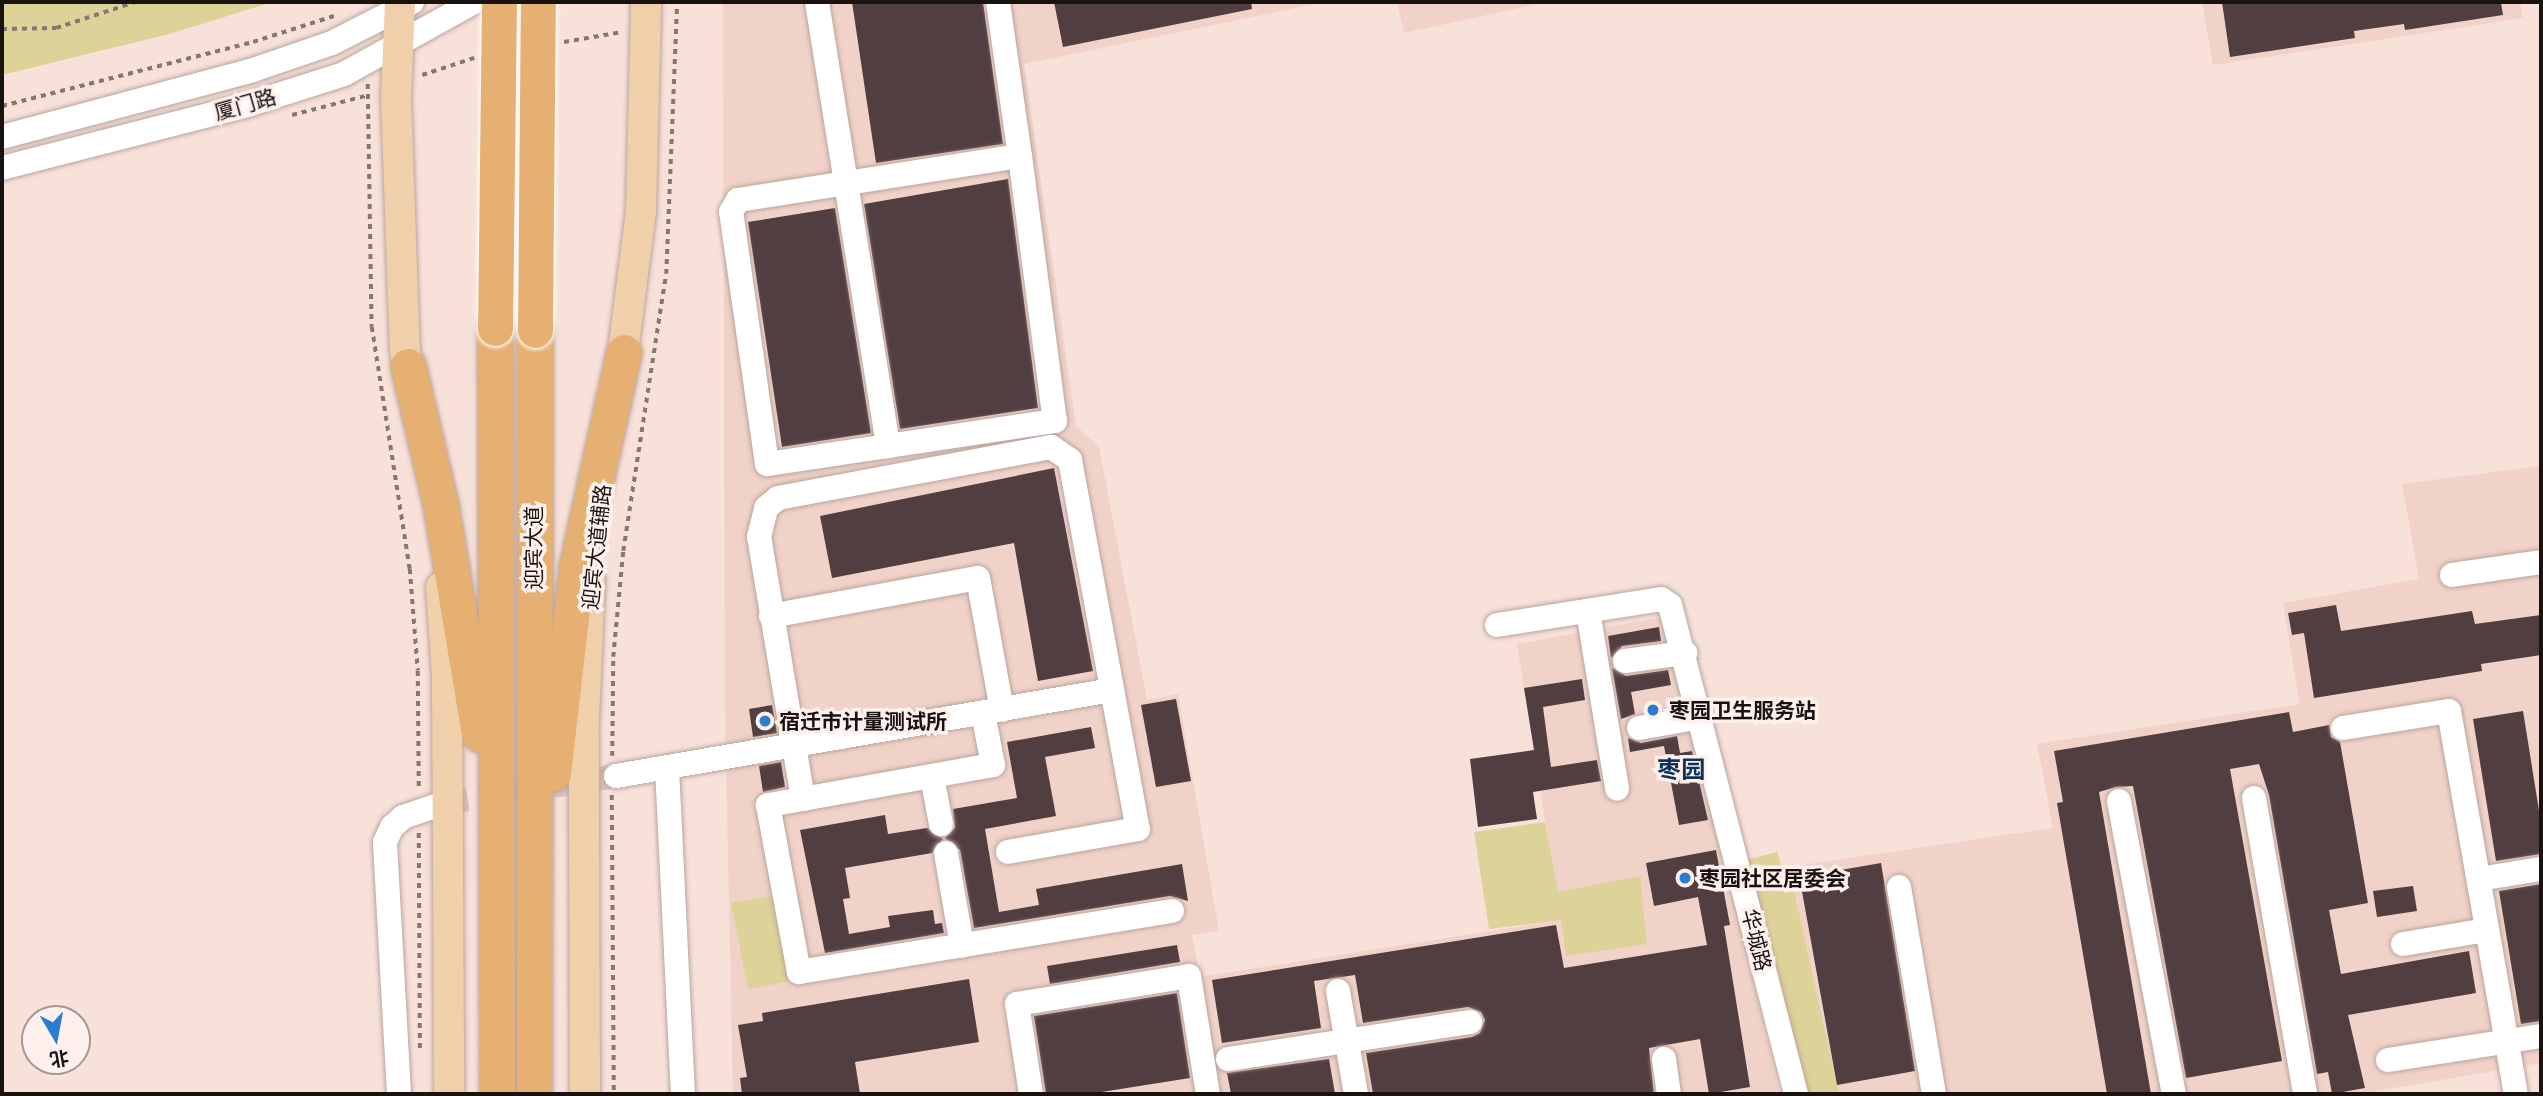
<!DOCTYPE html>
<html>
<head>
<meta charset="utf-8">
<style>
	body { margin:0 }
	#map { position:relative; width:2543px; height:1096px; overflow:hidden; background:#f7e1d9; font-family:"PT Serif","Noto Sans SC",serif }
	div>[style] { position:absolute }
	[style*='--x'] { left:calc(var(--x)*1px); top:calc(var(--y)*1px); width:calc(var(--w)*1px); rotate:calc(var(--a)*1deg) }
	.built>* { inset:0; background:#f1d2c8 }
	.green>* { inset:0; background:#ddd298 }
	.building>* { inset:0; background:#513e40 }
	.minor-tunnel>* { height:24px; margin-top:-12px; transform-origin:0; background:repeating-linear-gradient(90deg,#d6c2bb 0 24px,transparent 0 36px) }
	.path>* { height:3.5px; margin-top:-1.75px; transform-origin:0; background:repeating-linear-gradient(90deg,#857771 0 5px,transparent 0 10px) }
	.roads { filter:drop-shadow(0 0 2px #baa59e) drop-shadow(0 0 2px #baa59e) }
	.minor>* { height:24px; margin:-12px; padding:0 12px; transform-origin:12px; border-radius:12px; background:#fff }
	.major>* { height:30px; margin:-15px; padding:0 15px; transform-origin:15px; border-radius:15px; background:#f0d0ab }
	.highway>* { height:35px; margin:-17.5px; padding:0 17.5px; transform-origin:17.5px; border-radius:17.5px; background:#e6b073 }
	.bridges { filter:drop-shadow(0 0 2px #fff) drop-shadow(0 0 2px #fff) }
	.highway-bridge>* { height:35px; margin:-17.5px; padding:0 17.5px; transform-origin:17.5px; border-radius:17.5px; background:#e6b073 }
	.dots>* { width:19px; height:19px; translate:-50% -50%; box-sizing:border-box; border:4px solid #fef0ec; border-radius:50% }
	span { translate:-50% -50%; white-space:nowrap; text-align:center; line-height:1.15; -webkit-text-stroke:7px #fef0ec; paint-order:stroke }
	.street-label { font-size:21px; color:#19120f }
	.poi-label { font-size:21px; color:#19120f; font-weight:700 }
	.left { translate:0 -50%; text-align:left }
	.quarter-label { font-size:24px; color:#0c345a; font-weight:700 }
	.frame { position:absolute; inset:0; border:4px solid #19120f; pointer-events:none }
	.north { position:absolute; left:21px; top:1005px; width:70px; height:70px; box-sizing:border-box; background:#fef0ec; border:2px solid #a29794; border-radius:50%; rotate:170deg; font-size:19px; font-weight:700; line-height:28px; text-align:center; color:#19120f }
	.north::after { content:''; display:block; margin:auto; width:24px; height:32px; background:#2b7ecd; clip-path:polygon(50% 0,100% 100%,50% 72%,0 100%) }
</style>
</head>
<body>
<div id="map">
	<div class="built">
		<div style="clip-path:polygon(723px 2px,1326px 2px,1024px 64px,1076px 426px,1099px 447px,1147px 700px,1178px 694px,1219px 931px,1192px 935px,1200px 977px,1561px 920px,1517px 644px,1667px 616px,1780px 1094px,733px 1094px,725px 708px)"></div>
		<div style="clip-path:polygon(1397px 2px,1547px 2px,1404px 33px)"></div>
		<div style="clip-path:polygon(2202px 2px,2520px 2px,2523px 18px,2213px 65px)"></div>
		<div style="clip-path:polygon(2541px 466px,2541px 1063px,2358px 1094px,1839px 1094px,1789px 867px,2053px 828px,2037px 744px,2300px 704px,2283px 603px,2419px 579px,2402px 484px)"></div>
	</div>
	<div class="green">
		<div style="clip-path:polygon(2px 2px,273px 2px,169px 34px,2px 75px)"></div>
		<div style="clip-path:polygon(1545px 822px,1558px 892px,1640px 876px,1647px 944px,1566px 956px,1561px 920px,1489px 929px,1474px 832px)"></div>
		<div style="clip-path:polygon(1777px 852px,1782px 868px,1789px 867px,1839px 1094px,1803px 1094px,1746px 860px)"></div>
		<div style="clip-path:polygon(779px 894px,796px 980px,748px 989px,731px 903px)"></div>
	</div>
	<div class="building">
		<div style="clip-path:polygon(852px 2px,983px 2px,1003px 144px,876px 163px)"></div>
		<div style="clip-path:polygon(1054px 2px,1251px 2px,1252px 9px,1063px 47px)"></div>
		<div style="clip-path:polygon(2222px 2px,2501px 2px,2503px 15px,2405px 30px,2404px 24px,2354px 31px,2355px 38px,2230px 57px)"></div>
		<div style="clip-path:polygon(1008px 179px,1038px 408px,900px 429px,864px 204px)"></div>
		<div style="clip-path:polygon(835px 208px,871px 433px,782px 447px,748px 222px)"></div>
		<div style="clip-path:polygon(1054px 468px,1093px 671px,1038px 681px,1014px 543px,832px 578px,820px 516px)"></div>
		<div style="clip-path:polygon(2336px 605px,2341px 631px,2472px 611px,2475px 624px,2541px 615px,2541px 655px,2481px 664px,2482px 671px,2314px 698px,2304px 633px,2292px 635px,2288px 613px)"></div>
		<div style="clip-path:polygon(1659px 627px,1661px 641px,1622px 646px,1611px 658px,1608px 636px)"></div>
		<div style="clip-path:polygon(1612px 668px,1626px 676px,1668px 670px,1671px 685px,1631px 692px,1635px 714px,1621px 719px)"></div>
		<div style="clip-path:polygon(1582px 679px,1585px 700px,1543px 707px,1551px 767px,1597px 760px,1601px 781px,1533px 792px,1537px 819px,1478px 827px,1470px 759px,1534px 750px,1524px 688px)"></div>
		<div style="clip-path:polygon(1176px 699px,1191px 781px,1156px 787px,1141px 705px)"></div>
		<div style="clip-path:polygon(772px 705px,777px 733px,753px 737px,749px 709px)"></div>
		<div style="clip-path:polygon(2523px 711px,2541px 823px,2541px 854px,2496px 861px,2473px 719px)"></div>
		<div style="clip-path:polygon(2289px 712px,2293px 732px,2329px 725px,2331px 737px,2340px 742px,2368px 903px,2329px 910px,2341px 974px,2469px 951px,2476px 993px,2348px 1015px,2365px 1088px,2332px 1094px,2328px 1072px,2317px 1074px,2269px 795px,2259px 764px,2230px 769px,2282px 1061px,2186px 1078px,2133px 786px,2116px 787px,2099px 792px,2151px 1094px,2107px 1094px,2057px 803px,2063px 802px,2054px 751px)"></div>
		<div style="clip-path:polygon(1091px 727px,1095px 748px,1045px 757px,1056px 816px,985px 829px,999px 912px,1039px 905px,1036px 889px,1182px 864px,1188px 901px,1170px 896px,974px 928px,960px 850px,945px 838px,955px 828px,953px 809px,1017px 798px,1007px 742px)"></div>
		<div style="clip-path:polygon(1677px 736px,1680px 753px,1692px 751px,1708px 820px,1679px 825px,1664px 746px,1630px 752px,1628px 738px,1641px 743px)"></div>
		<div style="clip-path:polygon(781px 762px,785px 787px,763px 792px,759px 766px)"></div>
		<div style="clip-path:polygon(885px 815px,888px 834px,927px 828px,943px 839px,932px 853px,845px 868px,850px 898px,843px 899px,849px 934px,890px 927px,888px 916px,933px 910px,935px 924px,942px 923px,944px 933px,825px 953px,800px 830px)"></div>
		<div style="clip-path:polygon(1716px 850px,1730px 925px,1724px 926px,1750px 1087px,1709px 1094px,1700px 1039px,1649px 1048px,1654px 1094px,1373px 1094px,1366px 1053px,1472px 1037px,1480px 1033px,1485px 1020px,1481px 1012px,1468px 1007px,1363px 1023px,1355px 975px,1314px 981px,1321px 1028px,1222px 1043px,1212px 980px,1556px 925px,1564px 968px,1707px 945px,1698px 897px,1654px 906px,1646px 863px)"></div>
		<div style="clip-path:polygon(1881px 863px,1915px 1071px,1837px 1085px,1801px 886px,1814px 884px,1812px 875px)"></div>
		<div style="clip-path:polygon(2541px 884px,2541px 1021px,2521px 1024px,2499px 891px)"></div>
		<div style="clip-path:polygon(2413px 886px,2417px 911px,2377px 917px,2373px 891px)"></div>
		<div style="clip-path:polygon(1177px 945px,1180px 962px,1050px 984px,1047px 966px)"></div>
		<div style="clip-path:polygon(969px 979px,979px 1042px,855px 1062px,860px 1094px,742px 1094px,740px 1078px,747px 1077px,738px 1025px,763px 1021px,762px 1013px)"></div>
		<div style="clip-path:polygon(1177px 993px,1190px 1078px,1089px 1094px,1046px 1094px,1034px 1016px)"></div>
		<div style="clip-path:polygon(1329px 1059px,1335px 1094px,1231px 1094px,1227px 1073px)"></div>
	</div>
	<div class="minor-tunnel">
		<div style="--x:444;--y:803;--w:174;--a:-8.9"></div>
	</div>
	<div class="path">
		<div style="--x:2;--y:29;--w:54;--a:-1.1"></div>
		<div style="--x:56;--y:28;--w:83;--a:-18.2"></div>
		<div style="--x:564;--y:42;--w:59;--a:-9.8"></div>
		<div style="--x:422;--y:75;--w:55;--a:-18.1"></div>
		<div style="--x:368;--y:84;--w:243;--a:89.1"></div>
		<div style="--x:372;--y:327;--w:245;--a:81.1"></div>
		<div style="--x:410;--y:569;--w:102;--a:85.5"></div>
		<div style="--x:418;--y:671;--w:119;--a:89.5"></div>
		<div style="--x:2;--y:106;--w:259;--a:-14.3"></div>
		<div style="--x:253;--y:42;--w:85;--a:-17.8"></div>
		<div style="--x:292;--y:115;--w:80;--a:-14.6"></div>
		<div style="--x:612;--y:756;--w:99;--a:-89.4"></div>
		<div style="--x:613;--y:657;--w:106;--a:-84.6"></div>
		<div style="--x:623;--y:551;--w:280;--a:-81.2"></div>
		<div style="--x:666;--y:274;--w:272;--a:-87.7"></div>
		<div style="--x:612;--y:795;--w:299;--a:89.6"></div>
		<div style="--x:419;--y:833;--w:216;--a:89.7"></div>
	</div>
	<div class="roads">
		<div class="minor">
			<div style="--x:817;--y:2;--w:450;--a:80.9"></div>
			<div style="--x:998;--y:2;--w:156;--a:81.9"></div>
			<div style="--x:2;--y:137;--w:260;--a:-14.9"></div>
			<div style="--x:253;--y:70;--w:83;--a:-18.9"></div>
			<div style="--x:332;--y:43;--w:90;--a:-27.1"></div>
			<div style="--x:1020;--y:156;--w:267;--a:82.5"></div>
			<div style="--x:1055;--y:421;--w:291;--a:171.5"></div>
			<div style="--x:767;--y:464;--w:255;--a:-98.1"></div>
			<div style="--x:731;--y:212;--w:14;--a:-60"></div>
			<div style="--x:738;--y:200;--w:285;--a:-8.9"></div>
			<div style="--x:2;--y:168;--w:253;--a:-14.4"></div>
			<div style="--x:247;--y:105;--w:102;--a:-17.7"></div>
			<div style="--x:344;--y:74;--w:149;--a:-29"></div>
			<div style="--x:2452;--y:575;--w:90;--a:-8.3"></div>
			<div style="--x:1588;--y:611;--w:180;--a:80.7"></div>
			<div style="--x:771;--y:616;--w:210;--a:-10.4"></div>
			<div style="--x:978;--y:578;--w:134;--a:79.7"></div>
			<div style="--x:1497;--y:625;--w:166;--a:-9"></div>
			<div style="--x:1661;--y:599;--w:11;--a:34"></div>
			<div style="--x:1670;--y:605;--w:505;--a:75.55"></div>
			<div style="--x:1625;--y:661;--w:61;--a:-7.6"></div>
			<div style="--x:983;--y:713;--w:53;--a:79.1"></div>
			<div style="--x:993;--y:765;--w:193;--a:169.9"></div>
			<div style="--x:803;--y:799;--w:266;--a:-99.5"></div>
			<div style="--x:759;--y:537;--w:30;--a:-76"></div>
			<div style="--x:766;--y:508;--w:16;--a:-40"></div>
			<div style="--x:778;--y:498;--w:278;--a:-10.6"></div>
			<div style="--x:1051;--y:447;--w:23;--a:34"></div>
			<div style="--x:1070;--y:460;--w:375;--a:79.6"></div>
			<div style="--x:1138;--y:829;--w:132;--a:170"></div>
			<div style="--x:1639;--y:728;--w:63;--a:-10.1"></div>
			<div style="--x:2343;--y:728;--w:107;--a:-9.1"></div>
			<div style="--x:2449;--y:711;--w:389;--a:80.1"></div>
			<div style="--x:667;--y:768;--w:326;--a:87.2"></div>
			<div style="--x:616;--y:776;--w:503;--a:-9.84"></div>
			<div style="--x:932;--y:776;--w:49;--a:79.4"></div>
			<div style="--x:2254;--y:798;--w:300;--a:80.2"></div>
			<div style="--x:803;--y:799;--w:36;--a:170"></div>
			<div style="--x:768;--y:805;--w:170;--a:79.5"></div>
			<div style="--x:799;--y:972;--w:378;--a:-9.3"></div>
			<div style="--x:2119;--y:801;--w:298;--a:79.4"></div>
			<div style="--x:946;--y:853;--w:94;--a:80.2"></div>
			<div style="--x:2479;--y:879;--w:63;--a:-9.2"></div>
			<div style="--x:1899;--y:887;--w:210;--a:80.4"></div>
			<div style="--x:2403;--y:944;--w:85;--a:-9.5"></div>
			<div style="--x:1338;--y:991;--w:105;--a:80.1"></div>
			<div style="--x:1228;--y:1059;--w:245;--a:-8.7"></div>
			<div style="--x:1664;--y:1059;--w:35;--a:82"></div>
			<div style="--x:2388;--y:1060;--w:155;--a:-8.9"></div>
			<div style="--x:399;--y:1094;--w:252;--a:-93.2"></div>
			<div style="--x:385;--y:842;--w:17;--a:-65"></div>
			<div style="--x:392;--y:827;--w:15;--a:-42"></div>
			<div style="--x:403;--y:817;--w:43;--a:-18.9"></div>
			<div style="--x:1031;--y:1094;--w:91;--a:-98.8"></div>
			<div style="--x:1017;--y:1004;--w:174;--a:-9.2"></div>
			<div style="--x:1189;--y:976;--w:120;--a:80.9"></div>
		</div>
		<div class="major">
			<div style="--x:400;--y:2;--w:95;--a:92.4"></div>
			<div style="--x:396;--y:97;--w:253;--a:88"></div>
			<div style="--x:405;--y:350;--w:40;--a:80"></div>
			<div style="--x:620;--y:375;--w:165;--a:-82.7"></div>
			<div style="--x:641;--y:211;--w:209;--a:-88.6"></div>
			<div style="--x:441;--y:587;--w:87;--a:86.1"></div>
			<div style="--x:447;--y:674;--w:420;--a:89.7"></div>
			<div style="--x:585;--y:1094;--w:375;--a:-90.2"></div>
			<div style="--x:584;--y:719;--w:139;--a:-87.5"></div>
		</div>
		<div class="highway">
			<div style="--x:495;--y:328;--w:766;--a:89.85"></div>
			<div style="--x:408;--y:366;--w:145;--a:76.8"></div>
			<div style="--x:441;--y:507;--w:230;--a:80.5"></div>
			<div style="--x:553;--y:773;--w:209;--a:-83.4"></div>
			<div style="--x:577;--y:565;--w:218;--a:-77.6"></div>
			<div style="--x:534;--y:1094;--w:764;--a:-89.93"></div>
		</div>
	</div>
	<div class="bridges">
		<div class="highway-bridge">
			<div style="--x:495;--y:328;--w:326;--a:-89.3"></div>
			<div style="--x:535;--y:330;--w:328;--a:-89.5"></div>
		</div>
	</div>
	<div class="dots">
		<div style="left:1653px;top:710px;background:#2b7ecd"></div>
		<div style="left:765px;top:721px;background:#2b7ecd"></div>
		<div style="left:1685px;top:878px;background:#2b7ecd"></div>
	</div>
	<div class="street-label">
		<span style="left:245px;top:104px;rotate:-16deg">厦门路</span>
		<span style="left:596px;top:547px;rotate:-84deg">迎宾大道辅路</span>
		<span style="left:533px;top:548px;rotate:-90deg">迎宾大道</span>
		<span style="left:1757px;top:940px;rotate:76deg">华城路</span>
	</div>
	<div class="poi-label">
		<span class="left" style="left:1669px;top:710px">枣园卫生服务站</span>
		<span class="left" style="left:779px;top:721px">宿迁市计量测试所</span>
		<span class="left" style="left:1699px;top:878px">枣园社区居委会</span>
	</div>
	<div class="quarter-label">
		<span style="left:1681px;top:770px">枣园</span>
	</div>
	<div class="frame"></div>
	<div class="north">北</div>
</div>
</body>
</html>
